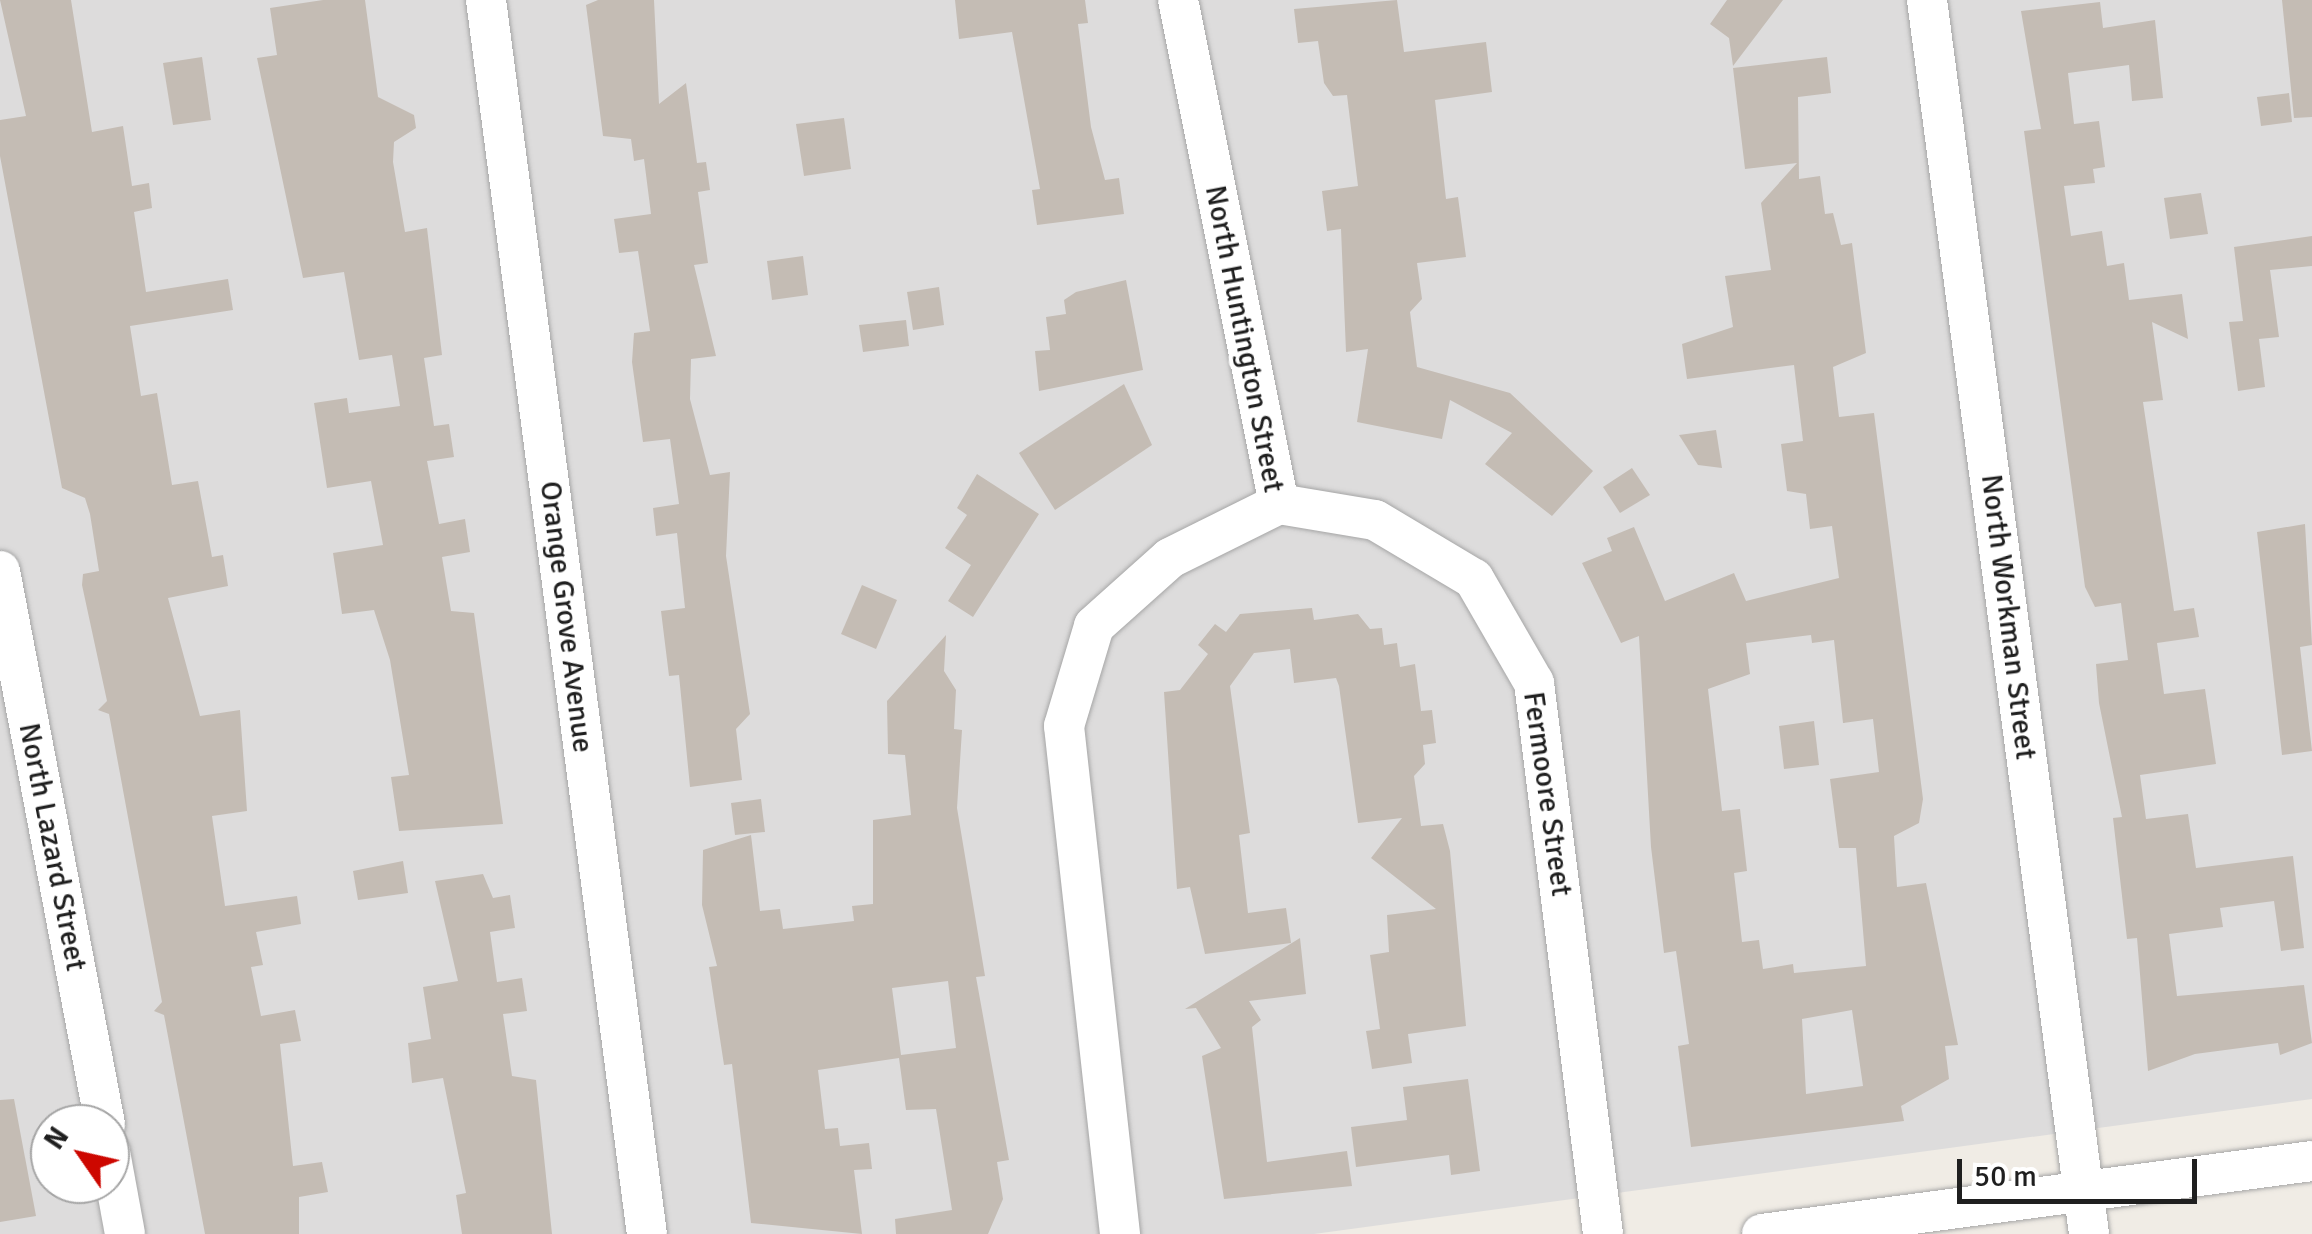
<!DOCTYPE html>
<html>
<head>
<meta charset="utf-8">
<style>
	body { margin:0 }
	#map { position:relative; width:2312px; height:1234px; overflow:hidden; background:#f0ece5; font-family:Signika,sans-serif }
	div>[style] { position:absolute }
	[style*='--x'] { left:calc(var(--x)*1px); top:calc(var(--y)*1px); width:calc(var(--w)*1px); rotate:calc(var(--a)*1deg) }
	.residential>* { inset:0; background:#dddcdc }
	.building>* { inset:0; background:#c4bcb4 }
	.roads { filter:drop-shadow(0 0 2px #a6a6a6) drop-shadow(0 0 2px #a6a6a6) }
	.minor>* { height:40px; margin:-20px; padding:0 20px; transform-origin:20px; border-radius:20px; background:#fff }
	span { translate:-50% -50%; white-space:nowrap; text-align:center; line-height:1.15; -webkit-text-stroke:9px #fff; paint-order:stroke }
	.street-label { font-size:30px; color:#1f1f1f }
	.north { position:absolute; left:30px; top:1104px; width:100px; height:100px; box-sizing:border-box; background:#fff; border:2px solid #a5a5a5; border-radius:50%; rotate:304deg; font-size:28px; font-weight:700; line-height:40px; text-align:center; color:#1f1f1f }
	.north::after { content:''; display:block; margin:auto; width:35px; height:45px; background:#cd0700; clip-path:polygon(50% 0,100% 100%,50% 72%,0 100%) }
	.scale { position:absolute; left:1957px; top:1159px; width:240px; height:45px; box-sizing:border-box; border:5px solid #1f1f1f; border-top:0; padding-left:12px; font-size:30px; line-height:35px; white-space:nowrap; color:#1f1f1f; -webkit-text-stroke:8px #fff; paint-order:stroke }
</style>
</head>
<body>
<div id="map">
	<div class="residential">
		<div style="clip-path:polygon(evenodd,0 0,2312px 0,2312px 1099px,1314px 1234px,0 1234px,0 0,50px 1124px,110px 1124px,110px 1184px,50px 1184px,50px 1124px)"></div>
	</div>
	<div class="building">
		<div style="clip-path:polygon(0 0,71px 0,92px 132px,123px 126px,132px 186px,149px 183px,152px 208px,134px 212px,146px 292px,228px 279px,233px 310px,130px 326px,141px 396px,157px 393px,172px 485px,198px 481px,212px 557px,223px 555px,228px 586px,168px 598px,200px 716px,240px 710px,247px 811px,212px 816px,225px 906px,297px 896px,301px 924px,256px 932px,263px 965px,251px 967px,261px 1016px,295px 1010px,301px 1041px,280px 1044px,293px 1166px,322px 1162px,328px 1192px,299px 1197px,299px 1234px,205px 1234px,164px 1015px,154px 1011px,162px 1002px,109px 714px,98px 710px,107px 701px,82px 585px,83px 574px,99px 571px,90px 514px,85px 498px,62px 488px,0 156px,0 120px,26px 116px)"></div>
		<div style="clip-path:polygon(323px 0,365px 0,378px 97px,414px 115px,416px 128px,394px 142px,393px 162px,405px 232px,427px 228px,442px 355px,424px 358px,434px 426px,449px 424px,454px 457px,427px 461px,439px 524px,465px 519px,470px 552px,442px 557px,451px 611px,474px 613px,503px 824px,399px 831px,391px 777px,409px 775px,390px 660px,374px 610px,342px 614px,333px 553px,383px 545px,371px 481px,327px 488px,314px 403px,347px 398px,349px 413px,400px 406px,392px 355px,359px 360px,344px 272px,303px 278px,257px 58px,277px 55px,270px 8px)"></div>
		<div style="clip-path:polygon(598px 0,654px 0,659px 104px,686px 83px,697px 163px,706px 162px,710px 190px,698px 192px,708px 263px,694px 265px,716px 356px,691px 359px,690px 399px,710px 475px,730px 472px,726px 556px,750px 714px,736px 729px,742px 780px,690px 787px,679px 675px,669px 676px,661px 611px,685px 608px,677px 533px,656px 536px,653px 508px,679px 504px,670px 439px,643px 442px,632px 362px,634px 333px,650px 331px,638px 251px,619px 253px,614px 219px,651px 214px,644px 159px,634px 161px,631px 139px,603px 136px,586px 5px)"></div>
		<div style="clip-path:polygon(955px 0,1085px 0,1088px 23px,1078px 24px,1091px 127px,1105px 180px,1119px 178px,1124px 214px,1037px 225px,1032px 190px,1040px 189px,1012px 32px,959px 39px)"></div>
		<div style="clip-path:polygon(1397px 0,1404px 52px,1486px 42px,1492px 92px,1435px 100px,1446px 199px,1458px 197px,1466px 257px,1417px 263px,1422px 299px,1410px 312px,1417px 367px,1510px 393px,1593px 471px,1552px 516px,1485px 464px,1512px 433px,1450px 400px,1442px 439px,1357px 422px,1368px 349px,1346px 352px,1341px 229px,1327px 231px,1322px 191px,1358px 186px,1347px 95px,1333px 96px,1324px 83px,1318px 41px,1298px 43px,1294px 9px)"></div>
		<div style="clip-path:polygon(1727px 0,1783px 0,1733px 66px,1729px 38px,1710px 24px)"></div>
		<div style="clip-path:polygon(2282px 0,2312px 0,2312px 117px,2294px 118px)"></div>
		<div style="clip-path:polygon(2100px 2px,2103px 28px,2155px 20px,2163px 98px,2132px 101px,2129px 65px,2068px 73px,2074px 124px,2099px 121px,2105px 167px,2093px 169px,2095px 183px,2064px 186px,2071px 236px,2102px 231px,2107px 266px,2124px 263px,2129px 300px,2182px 294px,2188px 339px,2152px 322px,2163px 400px,2143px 402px,2174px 611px,2194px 608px,2199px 637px,2157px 643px,2164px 694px,2205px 689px,2216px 764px,2140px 775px,2146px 819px,2188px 814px,2196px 868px,2293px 856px,2304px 948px,2281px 951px,2274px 901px,2220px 908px,2223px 927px,2169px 934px,2177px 996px,2304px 985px,2312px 1043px,2280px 1055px,2278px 1043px,2195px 1054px,2148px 1071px,2137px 938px,2127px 939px,2113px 818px,2122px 817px,2099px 703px,2096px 664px,2128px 660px,2121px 603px,2095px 607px,2085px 587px,2024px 131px,2041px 129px,2021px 11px)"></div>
		<div style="clip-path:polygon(202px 57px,211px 120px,173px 125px,163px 63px)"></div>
		<div style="clip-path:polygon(evenodd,1827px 57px,1831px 93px,1798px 97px,1799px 179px,1820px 176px,1825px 214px,1833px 213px,1841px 245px,1852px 243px,1866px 353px,1833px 367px,1839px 417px,1874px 413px,1923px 799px,1919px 823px,1894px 836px,1897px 887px,1926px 883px,1958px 1045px,1945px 1046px,1949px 1079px,1901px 1106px,1904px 1121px,1691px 1147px,1678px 1046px,1689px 1044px,1676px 951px,1664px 953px,1651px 847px,1639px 636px,1621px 643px,1582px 563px,1612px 551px,1607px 538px,1634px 527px,1665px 601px,1734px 573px,1746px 601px,1839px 578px,1832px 526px,1810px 529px,1806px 494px,1787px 491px,1781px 444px,1803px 441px,1794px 365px,1687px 379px,1682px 344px,1733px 327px,1725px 276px,1771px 270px,1761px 203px,1797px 163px,1745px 169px,1733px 68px,1827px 57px,1811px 635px,1812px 643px,1834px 640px,1843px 723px,1873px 719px,1879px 772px,1830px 779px,1839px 848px,1856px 848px,1866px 966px,1794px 973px,1793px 964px,1763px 969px,1759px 940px,1742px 942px,1734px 873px,1747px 871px,1740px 809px,1722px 811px,1708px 689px,1750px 674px,1746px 643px,1811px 635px,1827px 57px,1852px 1010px,1863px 1086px,1806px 1094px,1802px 1019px,1852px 1010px)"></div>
		<div style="clip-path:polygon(2289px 93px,2292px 122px,2261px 126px,2257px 97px)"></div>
		<div style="clip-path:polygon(844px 118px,851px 169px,804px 176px,796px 124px)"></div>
		<div style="clip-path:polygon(2201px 193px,2208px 234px,2170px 239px,2164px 198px)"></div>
		<div style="clip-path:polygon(2312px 236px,2312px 266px,2270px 270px,2279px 337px,2259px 339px,2265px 387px,2238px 391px,2229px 322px,2243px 321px,2234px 247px)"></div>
		<div style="clip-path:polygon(803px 256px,808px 295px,772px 300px,767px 261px)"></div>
		<div style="clip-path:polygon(1126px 280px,1143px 370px,1039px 391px,1035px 351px,1050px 350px,1046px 317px,1066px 314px,1064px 300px,1076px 292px)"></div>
		<div style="clip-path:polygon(939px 287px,944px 325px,913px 330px,907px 292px)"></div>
		<div style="clip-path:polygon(906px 320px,909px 346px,863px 352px,859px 325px)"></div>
		<div style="clip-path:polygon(1124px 384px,1152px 445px,1055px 510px,1019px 453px)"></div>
		<div style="clip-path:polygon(1716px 430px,1722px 468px,1698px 465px,1679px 435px)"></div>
		<div style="clip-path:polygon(1632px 468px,1650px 495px,1620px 513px,1603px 487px)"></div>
		<div style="clip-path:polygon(977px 474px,1039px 514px,973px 617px,948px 601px,971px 565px,945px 548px,967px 515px,957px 508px)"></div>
		<div style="clip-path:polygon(2305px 524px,2312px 645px,2300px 647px,2312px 751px,2282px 755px,2257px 532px)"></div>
		<div style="clip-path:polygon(862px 585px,897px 600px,876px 649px,841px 634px)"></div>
		<div style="clip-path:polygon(1312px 608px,1314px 620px,1358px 614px,1370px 629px,1382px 628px,1384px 645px,1397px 643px,1400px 667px,1415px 664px,1421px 711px,1432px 710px,1436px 743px,1423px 745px,1425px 764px,1414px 776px,1421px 826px,1443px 824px,1450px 851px,1466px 1026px,1408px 1034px,1412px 1063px,1372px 1069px,1366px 1031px,1380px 1029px,1370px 955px,1389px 952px,1387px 915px,1436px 909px,1371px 858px,1402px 818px,1358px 823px,1339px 686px,1336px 678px,1294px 683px,1290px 649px,1254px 653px,1230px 686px,1250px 833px,1239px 835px,1248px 913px,1286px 908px,1291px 943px,1205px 954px,1190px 887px,1177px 889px,1164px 692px,1180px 690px,1208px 654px,1198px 645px,1215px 624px,1226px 632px,1240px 614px)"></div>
		<div style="clip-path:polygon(evenodd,946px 635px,944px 671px,956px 690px,954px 729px,962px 730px,957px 808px,985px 976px,976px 977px,1009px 1160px,997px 1162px,1003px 1199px,988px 1234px,896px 1234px,895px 1219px,952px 1210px,936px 1109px,906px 1110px,899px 1058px,818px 1070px,825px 1129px,838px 1128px,840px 1146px,869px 1143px,872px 1169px,854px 1170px,862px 1234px,751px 1223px,732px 1064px,724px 1065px,709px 967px,717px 966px,702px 905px,703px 850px,751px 835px,760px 911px,780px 909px,783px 929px,854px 921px,852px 906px,873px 904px,873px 820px,911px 815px,905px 755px,888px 754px,887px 701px,946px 635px,948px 981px,956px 1048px,901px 1055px,892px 988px,948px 981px)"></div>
		<div style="clip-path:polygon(1814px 721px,1819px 765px,1784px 769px,1779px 726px)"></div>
		<div style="clip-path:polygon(761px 799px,765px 832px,735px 835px,731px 803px)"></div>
		<div style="clip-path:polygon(403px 861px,408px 893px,358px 900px,353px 871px)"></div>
		<div style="clip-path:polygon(483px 874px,493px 898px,510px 895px,515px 928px,490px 932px,497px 982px,522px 978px,527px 1011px,503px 1014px,512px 1076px,536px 1080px,552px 1234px,462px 1234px,456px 1195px,466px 1193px,443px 1078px,412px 1083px,408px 1043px,431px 1039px,423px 987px,458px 981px,435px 881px)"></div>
		<div style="clip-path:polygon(1300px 938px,1306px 994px,1249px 1001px,1261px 1020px,1252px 1027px,1267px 1162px,1347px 1151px,1352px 1186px,1224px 1199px,1202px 1056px,1221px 1048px,1196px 1008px,1185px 1009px)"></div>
		<div style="clip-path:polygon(1468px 1079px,1480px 1171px,1451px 1175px,1449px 1155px,1356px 1167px,1351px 1127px,1407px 1120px,1403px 1087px)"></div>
		<div style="clip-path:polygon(14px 1099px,36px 1216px,0 1222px,0 1100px)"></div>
	</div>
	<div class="roads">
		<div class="minor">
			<div style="--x:486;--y:0;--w:1244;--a:82.57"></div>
			<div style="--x:1927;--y:0;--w:1245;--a:82.52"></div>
			<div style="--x:1279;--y:504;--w:97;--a:9.5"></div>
			<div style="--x:1375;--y:520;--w:115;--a:30.8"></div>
			<div style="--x:1474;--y:579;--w:120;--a:60"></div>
			<div style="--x:1534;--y:683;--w:555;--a:82.86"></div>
			<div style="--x:0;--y:571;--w:563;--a:79.25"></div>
			<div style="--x:110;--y:1152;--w:83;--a:79.6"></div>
			<div style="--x:1120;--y:1234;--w:511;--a:-96.29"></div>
			<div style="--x:1064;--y:726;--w:104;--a:-73.3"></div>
			<div style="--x:1094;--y:626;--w:102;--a:-41.8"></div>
			<div style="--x:1170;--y:558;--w:122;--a:-26.4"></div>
			<div style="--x:1279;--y:504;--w:514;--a:-101.33"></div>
			<div style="--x:1762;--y:1234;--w:555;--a:-7.56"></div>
		</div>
	</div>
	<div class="street-label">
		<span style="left:1244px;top:339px;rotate:79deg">North Huntington Street</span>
		<span style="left:566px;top:617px;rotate:83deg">Orange Grove Avenue</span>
		<span style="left:2008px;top:617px;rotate:83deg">North Workman Street</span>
		<span style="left:1547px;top:794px;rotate:82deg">Fermoore Street</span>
		<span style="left:52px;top:847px;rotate:79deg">North Lazard Street</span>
	</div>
	<div class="north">N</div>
	<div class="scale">50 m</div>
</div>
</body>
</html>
